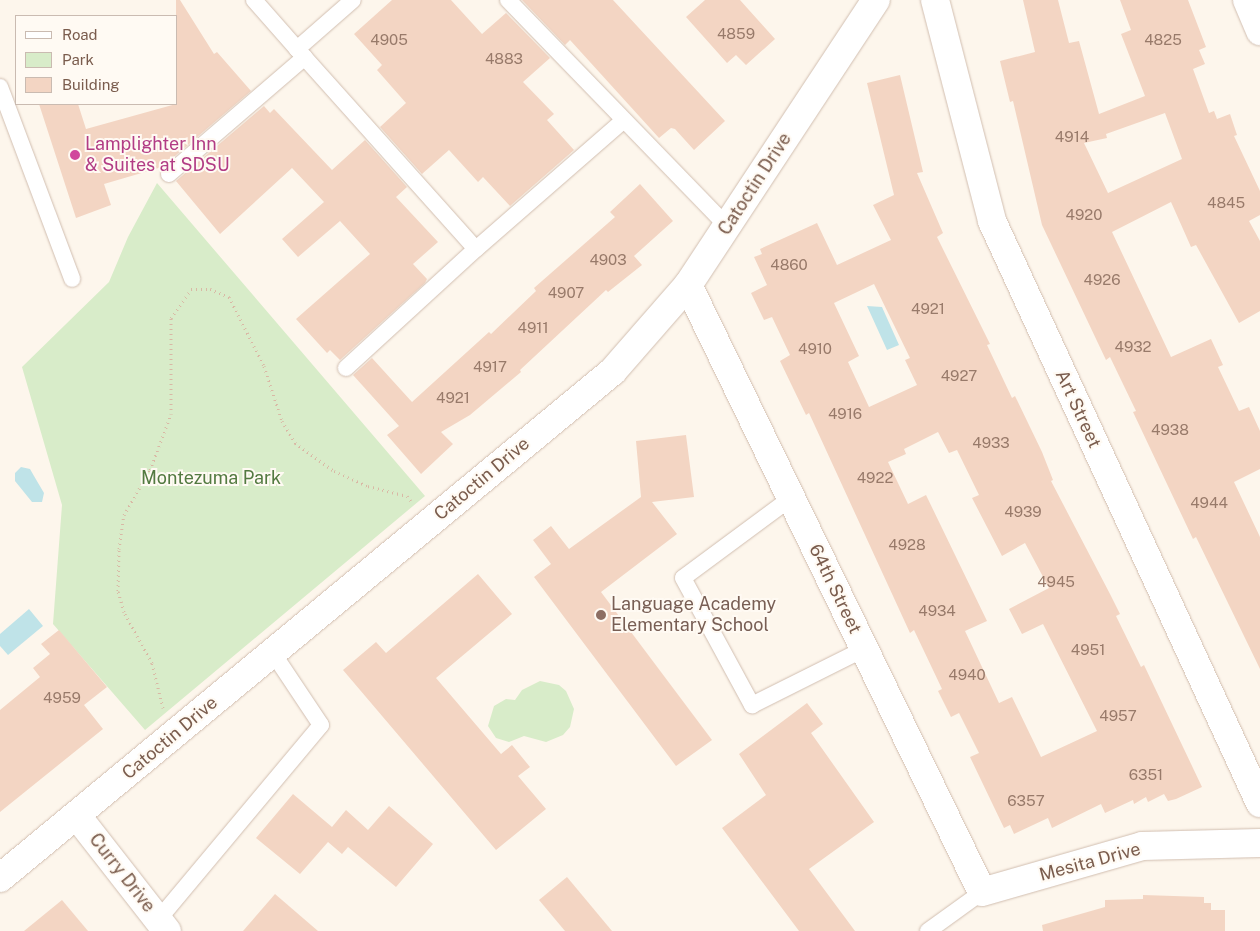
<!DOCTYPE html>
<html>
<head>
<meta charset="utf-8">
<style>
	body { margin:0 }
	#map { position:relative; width:1260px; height:931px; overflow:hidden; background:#fdf6ec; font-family:"Public Sans",sans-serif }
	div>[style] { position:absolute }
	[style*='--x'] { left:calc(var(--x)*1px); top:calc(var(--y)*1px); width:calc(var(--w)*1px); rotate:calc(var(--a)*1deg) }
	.green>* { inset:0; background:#d8ecc9 }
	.water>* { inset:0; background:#bfe3e8 }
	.building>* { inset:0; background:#f3d5c3 }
	.path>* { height:3px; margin-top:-1.5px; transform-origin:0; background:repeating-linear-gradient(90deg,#d9b8a5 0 1px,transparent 0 5px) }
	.roads { filter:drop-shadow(0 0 1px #d1beb0) drop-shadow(0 0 1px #d1beb0) }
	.service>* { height:16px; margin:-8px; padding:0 8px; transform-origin:8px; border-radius:8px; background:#fff }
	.minor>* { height:28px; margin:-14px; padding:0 14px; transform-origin:14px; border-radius:14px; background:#fff }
	.tertiary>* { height:28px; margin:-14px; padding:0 14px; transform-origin:14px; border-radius:14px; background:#fff }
	.dots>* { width:14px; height:14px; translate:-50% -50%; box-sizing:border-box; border:2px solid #fffaf3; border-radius:50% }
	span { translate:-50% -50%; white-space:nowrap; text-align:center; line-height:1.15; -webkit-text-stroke:4px #fffaf3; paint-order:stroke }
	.number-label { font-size:15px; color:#987a6a }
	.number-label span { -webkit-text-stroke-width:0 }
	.hotel-label { font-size:18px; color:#b23c85 }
	.left { translate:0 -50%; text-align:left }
	.street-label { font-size:18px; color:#7a5c4d }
	.park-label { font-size:18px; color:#537a41 }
	.education-label { font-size:18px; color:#785e54 }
	.legend { position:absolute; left:15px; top:15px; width:162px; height:90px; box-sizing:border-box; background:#fffaf3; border:1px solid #cabbb1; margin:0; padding:6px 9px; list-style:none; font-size:15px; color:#7a5c4d }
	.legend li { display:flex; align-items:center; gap:10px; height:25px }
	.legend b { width:25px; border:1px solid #cabbb1 }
</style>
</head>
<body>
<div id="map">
	<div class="green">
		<div style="clip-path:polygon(157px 183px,425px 496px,145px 730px,53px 624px,62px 505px,22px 367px,109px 282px,128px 237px)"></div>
		<div style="clip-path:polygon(540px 681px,559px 685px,566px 691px,574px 709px,570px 727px,563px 735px,546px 742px,524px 736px,509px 742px,496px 738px,488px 726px,494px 706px,506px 699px,515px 700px,522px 690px)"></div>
	</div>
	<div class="water">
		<div style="clip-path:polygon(867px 306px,882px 307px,899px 345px,887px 350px)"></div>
		<div style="clip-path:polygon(21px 467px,30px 469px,34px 476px,44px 493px,42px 502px,32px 502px,15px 481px,15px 473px)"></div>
		<div style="clip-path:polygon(29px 609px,43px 626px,8px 655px,0 646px,0 634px)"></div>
	</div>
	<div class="building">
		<div style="clip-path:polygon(176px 0,180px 0,214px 54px,217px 52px,251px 91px,162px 167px,104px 184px,111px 205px,76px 218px,39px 104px,78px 104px,86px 129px,176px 104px)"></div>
		<div style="clip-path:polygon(392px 0,451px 0,482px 34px,506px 13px,550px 58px,523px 82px,554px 114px,547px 120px,574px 150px,510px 206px,483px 177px,478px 182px,449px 150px,422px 174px,380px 127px,406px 103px,377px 70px,382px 65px,354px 34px)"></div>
		<div style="clip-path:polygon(522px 0,613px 0,725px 121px,694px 150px,675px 129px,671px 128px,659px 138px,570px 40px,565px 45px)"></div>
		<div style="clip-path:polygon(705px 0,740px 0,775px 39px,746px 65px,736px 55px,727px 63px,686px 17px)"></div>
		<div style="clip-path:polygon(evenodd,1023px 0,1058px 0,1069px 43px,1079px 41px,1099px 114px,1145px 96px,1121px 34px,1131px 30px,1120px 0,1188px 0,1206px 47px,1199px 50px,1205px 64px,1193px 69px,1209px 113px,1214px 111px,1217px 119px,1230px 114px,1237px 135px,1234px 136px,1260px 191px,1260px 215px,1249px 221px,1260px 241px,1260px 311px,1239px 323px,1196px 245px,1191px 247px,1171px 202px,1112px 232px,1171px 357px,1211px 339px,1223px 365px,1218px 367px,1239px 411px,1249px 407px,1260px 431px,1260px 469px,1234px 482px,1260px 537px,1260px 669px,1196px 537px,1193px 539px,1133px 412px,1136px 411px,1110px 357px,1106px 360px,1042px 225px,1013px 101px,1010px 102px,1000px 61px,1035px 52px,1023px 0,1165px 113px,1182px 159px,1108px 193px,1084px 143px,1107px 138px,1106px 134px,1165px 113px)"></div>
		<div style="clip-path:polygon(evenodd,900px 75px,923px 172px,917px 173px,943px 233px,937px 237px,990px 344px,987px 345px,1012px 398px,1015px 396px,1042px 452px,1053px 480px,1051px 481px,1110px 594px,1120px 614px,1116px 616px,1141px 667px,1144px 665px,1202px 787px,1176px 799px,1168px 801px,1164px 794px,1148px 802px,1146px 797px,1134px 804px,1133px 800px,1105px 813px,1101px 804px,1052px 828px,1048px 818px,1014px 834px,1010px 825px,1004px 828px,970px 757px,979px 753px,959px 713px,951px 717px,938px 691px,942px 689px,914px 630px,910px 633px,809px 413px,806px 415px,780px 361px,790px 355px,772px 317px,764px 320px,751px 293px,767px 285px,754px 257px,762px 254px,760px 249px,817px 223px,837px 265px,891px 240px,873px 205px,894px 195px,867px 83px,900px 75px,874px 284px,910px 358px,905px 360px,917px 385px,869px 407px,848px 362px,859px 356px,834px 303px,874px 284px,900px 75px,938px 432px,949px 453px,957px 450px,979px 495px,972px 498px,1002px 556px,1025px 543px,1049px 588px,1009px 609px,1022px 634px,1043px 624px,1097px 731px,1041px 757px,1012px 697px,999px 703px,965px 631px,987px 621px,926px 495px,908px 504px,888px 462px,906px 454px,904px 449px,938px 432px)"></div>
		<div style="clip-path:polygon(264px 106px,270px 113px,274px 109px,332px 170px,365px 140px,407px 187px,396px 197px,438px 242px,413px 264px,427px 279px,425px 283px,340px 360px,330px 350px,327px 353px,296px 319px,370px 254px,340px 221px,298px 257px,282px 239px,324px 202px,292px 168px,220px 234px,176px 181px)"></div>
		<div style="clip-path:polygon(640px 184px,673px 221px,634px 256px,642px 265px,608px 292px,606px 290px,520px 370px,521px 372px,470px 415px,441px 432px,453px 444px,421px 474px,387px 435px,399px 426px,353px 375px,372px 358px,412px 402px,489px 332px,491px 334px,536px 291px,534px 288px,615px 217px,610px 212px)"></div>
		<div style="clip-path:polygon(686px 435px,694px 497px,652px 502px,677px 534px,601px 592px,712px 740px,676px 766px,534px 577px,551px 564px,533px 540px,551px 526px,569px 549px,641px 497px,636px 441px)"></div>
		<div style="clip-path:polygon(478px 574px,512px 614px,436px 678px,501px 754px,512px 745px,530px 767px,518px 776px,546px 809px,496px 850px,343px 670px,376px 642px,386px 653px)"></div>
		<div style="clip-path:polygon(59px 630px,107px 687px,84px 705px,103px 729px,0 812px,0 710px,40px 677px,33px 668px,50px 654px,41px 644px)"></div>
		<div style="clip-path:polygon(807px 703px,823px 724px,811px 733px,874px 822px,809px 869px,855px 931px,799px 931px,722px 828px,766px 795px,739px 754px)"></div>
		<div style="clip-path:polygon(293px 794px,332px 827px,346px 810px,368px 830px,389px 806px,433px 844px,396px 887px,348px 847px,342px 854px,328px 842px,300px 874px,256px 838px)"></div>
		<div style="clip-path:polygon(567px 877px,612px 931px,565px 931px,539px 900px)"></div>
		<div style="clip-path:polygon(275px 894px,318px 931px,243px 931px)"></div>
		<div style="clip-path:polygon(1143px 895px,1204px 897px,1204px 903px,1211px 903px,1211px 910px,1225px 910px,1225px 931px,1043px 931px,1042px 925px,1105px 907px,1105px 900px,1143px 899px)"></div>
		<div style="clip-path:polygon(62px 900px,88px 931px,24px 931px)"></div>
	</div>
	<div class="path">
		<div style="--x:163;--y:708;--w:46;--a:-103.7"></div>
		<div style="--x:152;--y:663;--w:58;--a:-118.8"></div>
		<div style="--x:124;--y:612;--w:22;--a:-106"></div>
		<div style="--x:118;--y:591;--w:42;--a:-88.6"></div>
		<div style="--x:119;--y:549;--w:34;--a:-82"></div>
		<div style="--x:124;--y:515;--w:52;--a:-60"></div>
		<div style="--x:150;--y:470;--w:60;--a:-69.4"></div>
		<div style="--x:171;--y:414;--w:96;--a:-90"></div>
		<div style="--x:171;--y:318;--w:35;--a:-55"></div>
		<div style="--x:191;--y:289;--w:19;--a:0"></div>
		<div style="--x:210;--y:289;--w:21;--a:23"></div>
		<div style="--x:229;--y:297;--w:77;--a:63.1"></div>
		<div style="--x:264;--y:366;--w:58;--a:71.9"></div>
		<div style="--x:282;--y:421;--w:26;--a:59"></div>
		<div style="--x:295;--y:443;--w:48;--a:35.7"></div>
		<div style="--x:334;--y:471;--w:37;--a:24"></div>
		<div style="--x:368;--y:486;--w:40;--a:14.4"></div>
		<div style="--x:407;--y:496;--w:6;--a:51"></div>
	</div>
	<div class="roads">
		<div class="service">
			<div style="--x:254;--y:0;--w:65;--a:48.7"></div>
			<div style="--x:297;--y:49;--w:74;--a:-41.2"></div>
			<div style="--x:508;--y:0;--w:315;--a:45.9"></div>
			<div style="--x:297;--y:49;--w:268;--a:48.2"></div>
			<div style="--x:476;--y:249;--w:196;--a:-41.1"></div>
			<div style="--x:0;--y:87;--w:205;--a:69.4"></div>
			<div style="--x:169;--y:174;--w:179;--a:-40.7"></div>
			<div style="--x:346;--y:368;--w:176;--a:-42.5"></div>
			<div style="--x:791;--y:498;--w:134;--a:143.5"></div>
			<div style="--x:683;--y:578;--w:145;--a:61.5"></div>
			<div style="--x:752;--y:705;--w:125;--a:-26.6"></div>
			<div style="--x:158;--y:920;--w:254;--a:-50.1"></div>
			<div style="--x:321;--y:725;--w:87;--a:-123.7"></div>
			<div style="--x:928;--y:931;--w:67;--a:-35.8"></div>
		</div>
		<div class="minor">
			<div style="--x:935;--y:0;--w:228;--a:75.5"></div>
			<div style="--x:992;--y:221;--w:641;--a:65.27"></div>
			<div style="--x:688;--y:285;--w:674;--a:64.16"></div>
			<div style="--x:982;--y:892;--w:166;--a:-16"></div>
			<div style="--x:1142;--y:846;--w:118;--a:-1.5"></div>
			<div style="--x:77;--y:816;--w:146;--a:52"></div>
		</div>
		<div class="tertiary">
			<div style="--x:1247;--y:0;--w:34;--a:67"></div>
			<div style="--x:0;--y:878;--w:795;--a:-39.59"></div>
			<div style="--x:613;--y:371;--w:114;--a:-48.9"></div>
			<div style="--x:688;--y:285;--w:341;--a:-56.6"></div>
		</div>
	</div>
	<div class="dots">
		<div style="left:75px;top:155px;background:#d1479c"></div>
		<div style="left:601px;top:615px;background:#8d6e63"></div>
	</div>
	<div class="number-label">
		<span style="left:736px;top:34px">4859</span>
		<span style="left:389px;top:40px">4905</span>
		<span style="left:1163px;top:40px">4825</span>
		<span style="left:504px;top:59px">4883</span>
		<span style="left:1072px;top:137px">4914</span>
		<span style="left:1226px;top:203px">4845</span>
		<span style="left:1084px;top:215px">4920</span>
		<span style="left:608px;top:260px">4903</span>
		<span style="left:789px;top:265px">4860</span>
		<span style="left:1102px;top:280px">4926</span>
		<span style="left:566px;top:293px">4907</span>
		<span style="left:928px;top:309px">4921</span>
		<span style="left:533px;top:328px">4911</span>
		<span style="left:1133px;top:347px">4932</span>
		<span style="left:815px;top:349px">4910</span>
		<span style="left:490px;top:367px">4917</span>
		<span style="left:959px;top:376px">4927</span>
		<span style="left:453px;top:398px">4921</span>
		<span style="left:845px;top:414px">4916</span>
		<span style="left:1170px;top:430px">4938</span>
		<span style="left:991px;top:443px">4933</span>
		<span style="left:875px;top:478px">4922</span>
		<span style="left:1209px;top:503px">4944</span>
		<span style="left:1023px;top:512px">4939</span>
		<span style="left:907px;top:545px">4928</span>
		<span style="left:1056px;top:582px">4945</span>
		<span style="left:937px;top:611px">4934</span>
		<span style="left:1088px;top:650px">4951</span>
		<span style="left:967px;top:675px">4940</span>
		<span style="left:62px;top:698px">4959</span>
		<span style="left:1118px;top:716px">4957</span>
		<span style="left:1146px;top:775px">6351</span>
		<span style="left:1026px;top:801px">6357</span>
	</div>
	<div class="hotel-label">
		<span class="left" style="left:85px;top:155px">Lamplighter Inn<br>&amp; Suites at SDSU</span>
	</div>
	<div class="street-label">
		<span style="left:755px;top:184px;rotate:-57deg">Catoctin Drive</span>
		<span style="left:1078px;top:409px;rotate:65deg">Art Street</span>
		<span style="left:482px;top:479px;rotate:-40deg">Catoctin Drive</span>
		<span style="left:835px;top:589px;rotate:64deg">64th Street</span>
		<span style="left:170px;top:738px;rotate:-40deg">Catoctin Drive</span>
		<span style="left:1090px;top:862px;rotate:-15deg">Mesita Drive</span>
		<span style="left:122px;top:873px;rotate:52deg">Curry Drive</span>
	</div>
	<div class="park-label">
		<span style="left:211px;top:478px">Montezuma Park</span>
	</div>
	<div class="education-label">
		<span class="left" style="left:611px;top:615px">Language Academy<br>Elementary School</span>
	</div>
	<ul class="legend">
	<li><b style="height:6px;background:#fff"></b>Road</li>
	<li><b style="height:14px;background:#d8ecc9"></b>Park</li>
	<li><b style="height:14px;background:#f3d5c3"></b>Building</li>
	</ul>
</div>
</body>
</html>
